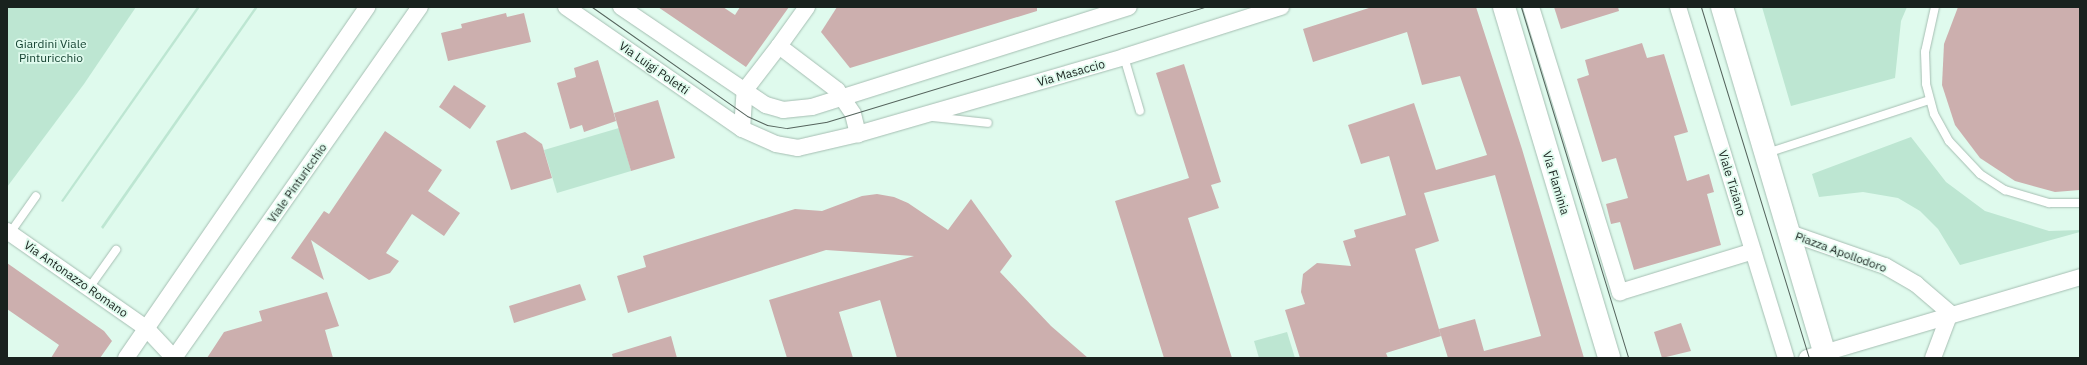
<!DOCTYPE html>
<html>
<head>
<meta charset="utf-8">
<style>
	body { margin:0 }
	#map { position:relative; width:2087px; height:365px; overflow:hidden; background:#dffaed; font-family:"IBM Plex Sans",sans-serif }
	div>[style] { position:absolute }
	[style*='--x'] { left:calc(var(--x)*1px); top:calc(var(--y)*1px); width:calc(var(--w)*1px); rotate:calc(var(--a)*1deg) }
	.green>* { inset:0; background:#bde6d2 }
	.building>* { inset:0; background:#ccafae }
	.roads { filter:drop-shadow(0 0 1px #a5beb2) drop-shadow(0 0 1px #a5beb2) }
	.lane>* { height:8px; margin:-4px; padding:0 4px; transform-origin:4px; border-radius:4px; background:#fff }
	.street>* { height:16px; margin:-8px; padding:0 8px; transform-origin:8px; border-radius:8px; background:#fff }
	.secondary>* { height:22px; margin:-11px; padding:0 11px; transform-origin:11px; border-radius:11px; background:#fff }
	.tram>* { height:1px; margin:-0.5px; padding:0 0.5px; transform-origin:0.5px; border-radius:0.5px; background:#55645d }
	span { translate:-50% -50%; white-space:nowrap; text-align:center; line-height:1.15; -webkit-text-stroke:3.5px #dffaed; paint-order:stroke }
	.park-label { font-size:12px; color:#154332 }
	.street-label { font-size:12px; color:#19221e }
	.frame { position:absolute; inset:0; border:8px solid #19221e; pointer-events:none }
</style>
</head>
<body>
<div id="map">
	<div class="green">
		<div style="clip-path:polygon(7px 7px,136px 7px,84px 84px,7px 187px)"></div>
		<div style="clip-path:polygon(197px 7px,200px 7px,63px 202px,61px 201px)"></div>
		<div style="clip-path:polygon(255px 7px,258px 7px,103px 229px,101px 227px)"></div>
		<div style="clip-path:polygon(1762px 7px,1907px 7px,1901px 21px,1895px 78px,1791px 106px)"></div>
		<div style="clip-path:polygon(619px 128px,631px 171px,557px 193px,544px 150px)"></div>
		<div style="clip-path:polygon(1911px 137px,1946px 182px,1985px 211px,2049px 231px,2080px 230px,2080px 232px,1960px 265px,1938px 229px,1920px 211px,1898px 198px,1863px 192px,1819px 197px,1812px 174px)"></div>
		<div style="clip-path:polygon(1287px 332px,1295px 358px,1259px 358px,1254px 341px)"></div>
	</div>
	<div class="building">
		<div style="clip-path:polygon(658px 7px,723px 7px,735px 15px,740px 7px,789px 7px,746px 67px)"></div>
		<div style="clip-path:polygon(837px 7px,1037px 7px,1037px 11px,850px 68px,821px 32px)"></div>
		<div style="clip-path:polygon(1372px 7px,1476px 7px,1522px 149px,1584px 358px,1448px 358px,1439px 329px,1475px 319px,1484px 351px,1541px 336px,1495px 175px,1424px 193px,1439px 241px,1415px 249px,1441px 336px,1386px 353px,1388px 358px,1300px 358px,1285px 310px,1305px 304px,1301px 292px,1303px 274px,1317px 263px,1351px 266px,1343px 241px,1356px 237px,1354px 230px,1406px 215px,1389px 156px,1361px 164px,1348px 125px,1414px 103px,1436px 170px,1487px 155px,1460px 76px,1422px 85px,1407px 32px,1313px 62px,1303px 29px)"></div>
		<div style="clip-path:polygon(1554px 7px,1618px 7px,1619px 11px,1561px 29px)"></div>
		<div style="clip-path:polygon(1958px 7px,2080px 7px,2080px 190px,2055px 192px,2015px 181px,1980px 158px,1955px 125px,1942px 85px,1944px 44px)"></div>
		<div style="clip-path:polygon(506px 13px,507px 17px,524px 13px,531px 42px,448px 61px,441px 33px,462px 28px,461px 24px)"></div>
		<div style="clip-path:polygon(1642px 43px,1647px 58px,1664px 54px,1688px 132px,1674px 136px,1687px 181px,1709px 174px,1714px 192px,1707px 194px,1721px 245px,1634px 270px,1620px 222px,1611px 224px,1606px 204px,1628px 198px,1616px 158px,1602px 162px,1577px 79px,1589px 75px,1585px 60px)"></div>
		<div style="clip-path:polygon(598px 60px,616px 121px,584px 132px,582px 125px,570px 129px,557px 83px,576px 77px,574px 68px)"></div>
		<div style="clip-path:polygon(1184px 64px,1221px 182px,1211px 185px,1219px 208px,1188px 218px,1232px 358px,1164px 358px,1115px 201px,1189px 178px,1156px 73px)"></div>
		<div style="clip-path:polygon(454px 85px,486px 106px,470px 129px,439px 107px)"></div>
		<div style="clip-path:polygon(658px 100px,675px 158px,631px 171px,614px 113px)"></div>
		<div style="clip-path:polygon(385px 131px,442px 170px,428px 191px,460px 213px,444px 236px,412px 214px,386px 253px,399px 261px,390px 273px,369px 280px,311px 240px,324px 280px,291px 258px,324px 211px,329px 214px)"></div>
		<div style="clip-path:polygon(525px 132px,542px 144px,552px 178px,511px 190px,496px 141px)"></div>
		<div style="clip-path:polygon(877px 194px,894px 197px,908px 203px,948px 230px,971px 199px,1012px 256px,1000px 272px,1051px 326px,1088px 358px,897px 358px,880px 300px,839px 312px,853px 358px,787px 358px,769px 300px,914px 256px,826px 250px,628px 313px,617px 276px,646px 267px,643px 256px,795px 209px,822px 211px,862px 196px)"></div>
		<div style="clip-path:polygon(7px 263px,104px 331px,112px 341px,100px 358px,51px 358px,59px 345px,7px 309px)"></div>
		<div style="clip-path:polygon(580px 284px,586px 300px,514px 323px,509px 306px)"></div>
		<div style="clip-path:polygon(327px 292px,339px 326px,325px 330px,333px 358px,207px 358px,224px 332px,262px 321px,259px 311px)"></div>
		<div style="clip-path:polygon(1681px 323px,1691px 351px,1662px 358px,1654px 332px)"></div>
		<div style="clip-path:polygon(671px 336px,677px 358px,613px 358px,612px 354px)"></div>
	</div>
	<div class="roads">
		<div class="lane">
			<div style="--x:1935;--y:7;--w:46;--a:102.5"></div>
			<div style="--x:1925;--y:52;--w:32;--a:88"></div>
			<div style="--x:1926;--y:84;--w:31;--a:75"></div>
			<div style="--x:1934;--y:114;--w:31;--a:61"></div>
			<div style="--x:1949;--y:141;--w:45;--a:46.8"></div>
			<div style="--x:1980;--y:174;--w:30;--a:33"></div>
			<div style="--x:2005;--y:190;--w:46;--a:16.5"></div>
			<div style="--x:2049;--y:203;--w:31;--a:0"></div>
			<div style="--x:1124;--y:57;--w:56;--a:73.5"></div>
			<div style="--x:932;--y:117;--w:56;--a:6.1"></div>
			<div style="--x:1767;--y:153;--w:170;--a:-18.1"></div>
			<div style="--x:10;--y:233;--w:45;--a:-54.9"></div>
			<div style="--x:89;--y:288;--w:47;--a:-54.6"></div>
		</div>
		<div class="street">
			<div style="--x:566;--y:7;--w:214;--a:34.7"></div>
			<div style="--x:621;--y:7;--w:175;--a:34.1"></div>
			<div style="--x:766;--y:105;--w:18;--a:16"></div>
			<div style="--x:783;--y:110;--w:29;--a:-6"></div>
			<div style="--x:812;--y:107;--w:332;--a:-17.5"></div>
			<div style="--x:1531;--y:7;--w:299;--a:72.7"></div>
			<div style="--x:1620;--y:292;--w:139;--a:-17.1"></div>
			<div style="--x:1678;--y:7;--w:367;--a:72.9"></div>
			<div style="--x:779;--y:46;--w:73;--a:37.2"></div>
			<div style="--x:837;--y:90;--w:29;--a:56"></div>
			<div style="--x:853;--y:114;--w:21;--a:76"></div>
			<div style="--x:858;--y:134;--w:62;--a:166.9"></div>
			<div style="--x:798;--y:148;--w:22;--a:-170"></div>
			<div style="--x:776;--y:144;--w:37;--a:-156"></div>
			<div style="--x:742;--y:129;--w:39;--a:-86"></div>
			<div style="--x:745;--y:90;--w:56;--a:-52.3"></div>
			<div style="--x:779;--y:46;--w:48;--a:-54.3"></div>
			<div style="--x:858;--y:134;--w:277;--a:-16.1"></div>
			<div style="--x:1124;--y:57;--w:165;--a:-17.7"></div>
			<div style="--x:7;--y:231;--w:169;--a:34.9"></div>
			<div style="--x:146;--y:328;--w:41;--a:47"></div>
			<div style="--x:1790;--y:233;--w:101;--a:19.2"></div>
			<div style="--x:1885;--y:266;--w:36;--a:30"></div>
			<div style="--x:1916;--y:284;--w:45;--a:40.5"></div>
			<div style="--x:126;--y:358;--w:426;--a:-55.5"></div>
			<div style="--x:174;--y:358;--w:429;--a:-55"></div>
			<div style="--x:1807;--y:358;--w:285;--a:-16.5"></div>
			<div style="--x:1933;--y:358;--w:48;--a:-69.3"></div>
		</div>
		<div class="secondary">
			<div style="--x:1504;--y:7;--w:366;--a:73.3"></div>
			<div style="--x:1722;--y:7;--w:366;--a:73.5"></div>
		</div>
	</div>
	<div class="tram">
		<div style="--x:592;--y:7;--w:189;--a:35.1"></div>
		<div style="--x:747;--y:116;--w:22;--a:24"></div>
		<div style="--x:767;--y:125;--w:20;--a:9"></div>
		<div style="--x:787;--y:128;--w:39;--a:-9"></div>
		<div style="--x:826;--y:122;--w:396;--a:-16.9"></div>
		<div style="--x:1521;--y:7;--w:367;--a:73"></div>
		<div style="--x:1701;--y:7;--w:367;--a:72.9"></div>
	</div>
	<div class="park-label">
		<span style="left:51px;top:51px">Giardini Viale<br>Pinturicchio</span>
	</div>
	<div class="street-label">
		<span style="left:654px;top:68px;rotate:35deg">Via Luigi Poletti</span>
		<span style="left:1071px;top:73px;rotate:-16deg">Via Masaccio</span>
		<span style="left:297px;top:183px;rotate:-55deg">Viale Pinturicchio</span>
		<span style="left:1556px;top:183px;rotate:73deg">Via Flaminia</span>
		<span style="left:1732px;top:183px;rotate:73deg">Viale Tiziano</span>
		<span style="left:1841px;top:252px;rotate:20deg">Piazza Apollodoro</span>
		<span style="left:76px;top:279px;rotate:35deg">Via Antonazzo Romano</span>
	</div>
	<div class="frame"></div>
</div>
</body>
</html>
